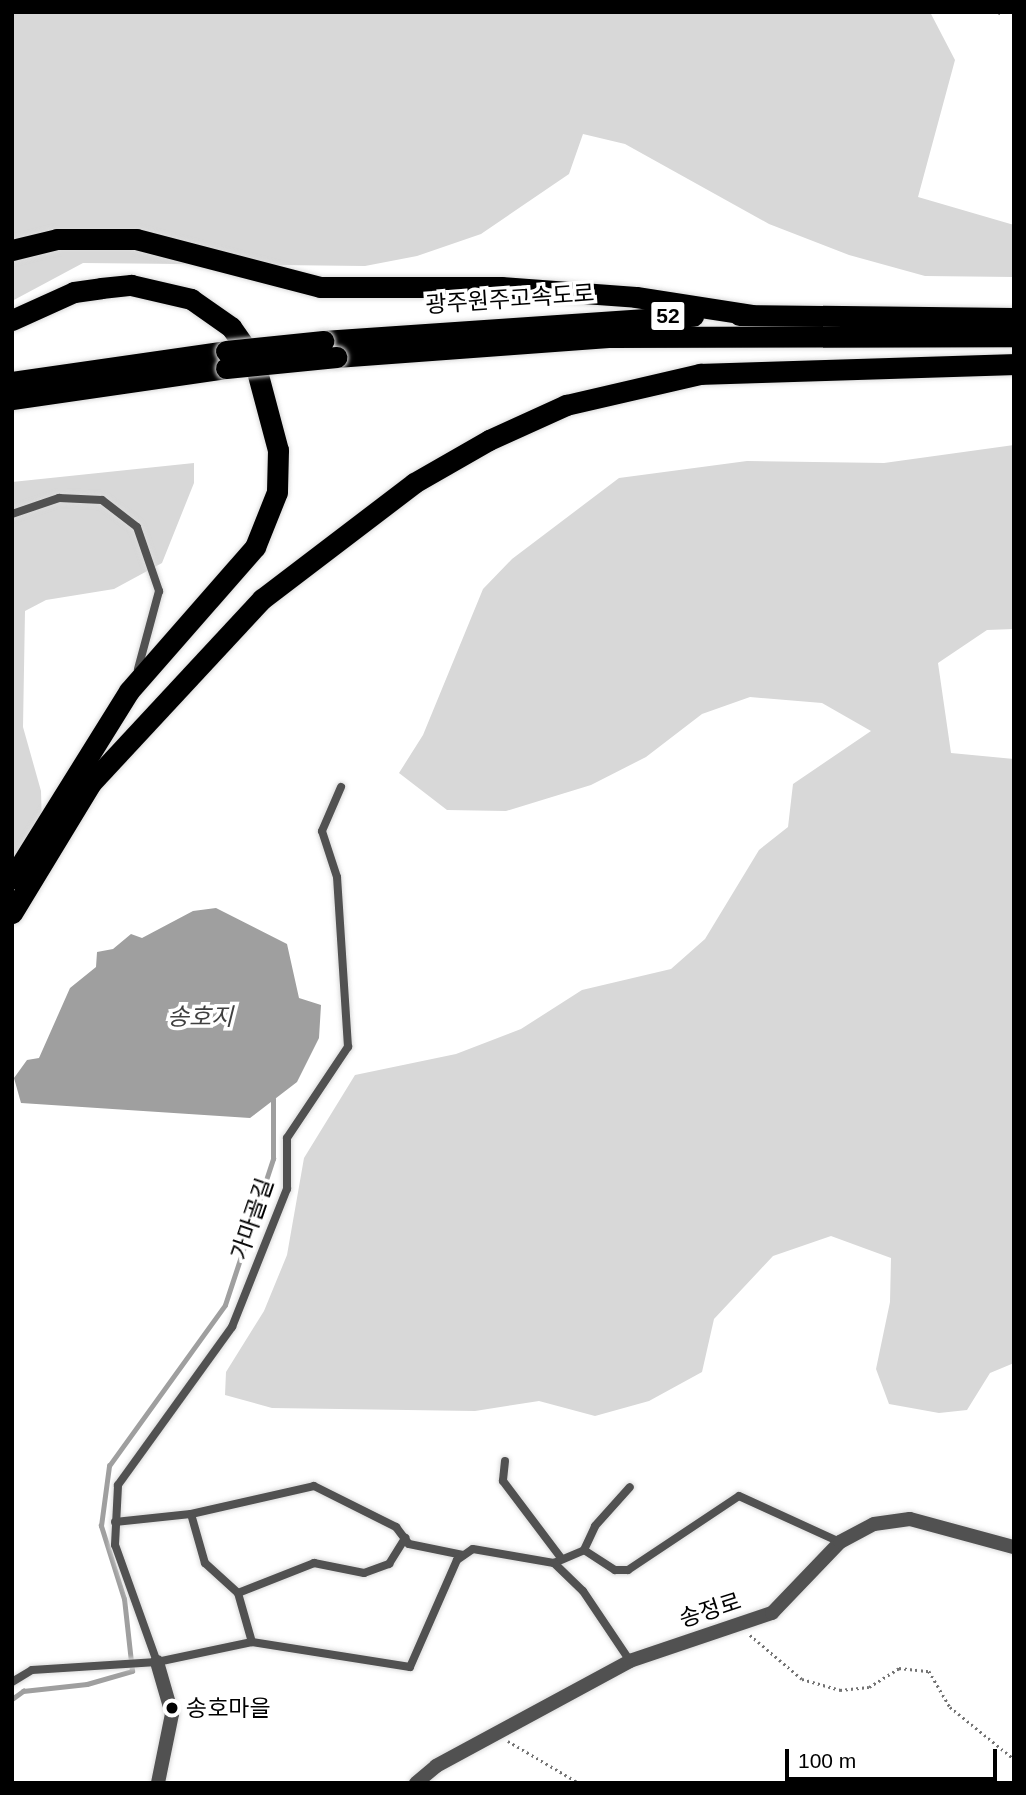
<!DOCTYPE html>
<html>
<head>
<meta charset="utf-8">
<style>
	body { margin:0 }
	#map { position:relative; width:1026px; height:1795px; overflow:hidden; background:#fff; font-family:Arial,"Noto Sans KR",sans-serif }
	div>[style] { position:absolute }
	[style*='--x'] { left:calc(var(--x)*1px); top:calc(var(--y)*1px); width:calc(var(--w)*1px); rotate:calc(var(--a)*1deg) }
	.green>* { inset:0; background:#d8d8d8 }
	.water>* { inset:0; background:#9f9f9f }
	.stream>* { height:4.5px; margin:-2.25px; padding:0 2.25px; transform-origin:2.25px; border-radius:2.25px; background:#9f9f9f }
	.path>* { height:2.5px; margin-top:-1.25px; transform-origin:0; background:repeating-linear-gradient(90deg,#737373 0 2px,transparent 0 5.5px) }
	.roads { filter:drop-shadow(0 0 2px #dbdbdb) drop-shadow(0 0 2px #dbdbdb) }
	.service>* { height:8px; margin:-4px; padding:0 4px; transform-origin:4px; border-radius:4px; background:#515151 }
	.minor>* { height:14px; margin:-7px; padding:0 7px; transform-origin:7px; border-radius:7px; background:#515151 }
	.tertiary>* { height:14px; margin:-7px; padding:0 7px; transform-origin:7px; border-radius:7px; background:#515151 }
	.motorway>* { height:21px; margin:-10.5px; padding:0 10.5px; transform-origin:10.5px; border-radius:10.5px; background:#000 }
	.bridges { filter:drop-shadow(0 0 2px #dbdbdb) drop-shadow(0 0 2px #dbdbdb) }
	.motorway-bridge>* { height:21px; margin:-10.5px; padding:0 10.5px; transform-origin:10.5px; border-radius:10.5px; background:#000 }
	.dots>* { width:19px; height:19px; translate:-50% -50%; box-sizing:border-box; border:4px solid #fff; border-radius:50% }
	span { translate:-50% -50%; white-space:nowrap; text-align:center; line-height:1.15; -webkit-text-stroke:7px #fff; paint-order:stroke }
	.shield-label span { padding:2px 5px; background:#fff; border:2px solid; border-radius:5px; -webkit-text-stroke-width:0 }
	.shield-label { font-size:21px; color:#000; font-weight:700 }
	.street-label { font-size:23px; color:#000 }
	.poi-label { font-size:23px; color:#000 }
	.left { translate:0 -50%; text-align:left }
	.water-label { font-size:24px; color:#404040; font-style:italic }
	.frame { position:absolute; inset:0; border:14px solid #000; pointer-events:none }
	.scale { position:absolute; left:785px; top:1749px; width:212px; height:32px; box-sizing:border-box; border:4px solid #000; border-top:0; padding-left:9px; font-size:21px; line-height:24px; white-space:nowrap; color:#000; -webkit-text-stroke:5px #fff; paint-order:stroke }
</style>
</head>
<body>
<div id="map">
	<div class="green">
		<div style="clip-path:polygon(12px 12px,930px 12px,955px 60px,918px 197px,1014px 225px,1014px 277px,925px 276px,849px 255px,769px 224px,625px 144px,583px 134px,569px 174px,481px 234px,417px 256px,365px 266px,83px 263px,12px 301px)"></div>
		<div style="clip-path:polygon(1014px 445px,1014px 629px,987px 630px,938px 663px,951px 753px,1014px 759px,1014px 1363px,990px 1373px,967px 1410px,939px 1413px,889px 1404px,876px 1369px,890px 1302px,891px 1258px,831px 1236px,773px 1256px,714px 1319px,702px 1372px,649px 1401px,595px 1416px,539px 1401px,475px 1411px,272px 1408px,225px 1395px,226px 1372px,264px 1311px,287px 1255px,304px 1158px,355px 1075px,456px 1054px,521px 1029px,582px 990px,671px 969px,705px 939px,759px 850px,788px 827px,793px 784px,871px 731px,822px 703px,750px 697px,702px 714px,646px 757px,591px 785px,506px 811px,447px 810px,399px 773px,423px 735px,483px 589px,512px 559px,619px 478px,747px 461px,884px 463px)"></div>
		<div style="clip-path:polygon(194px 463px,194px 483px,162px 563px,114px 589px,46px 600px,25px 611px,23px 727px,41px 791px,43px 862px,12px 912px,12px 482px)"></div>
	</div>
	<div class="water">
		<div style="clip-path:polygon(216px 908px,287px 944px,299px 998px,321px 1005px,319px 1038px,297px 1082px,250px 1118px,21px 1103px,14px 1078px,27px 1060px,39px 1058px,70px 988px,96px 967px,97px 952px,113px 949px,131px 934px,142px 938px,193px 911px)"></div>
	</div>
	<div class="stream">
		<div style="--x:12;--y:1699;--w:14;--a:-36"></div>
		<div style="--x:23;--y:1691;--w:64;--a:-6.2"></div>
		<div style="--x:87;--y:1684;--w:47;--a:-16.1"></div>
		<div style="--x:132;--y:1671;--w:72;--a:-96.3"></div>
		<div style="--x:124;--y:1599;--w:77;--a:-107.5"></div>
		<div style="--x:101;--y:1526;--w:61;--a:-82.4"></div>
		<div style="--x:109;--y:1466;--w:198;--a:-54.2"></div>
		<div style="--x:225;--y:1305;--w:154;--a:-71.8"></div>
		<div style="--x:273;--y:1159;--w:60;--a:-90"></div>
	</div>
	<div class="path">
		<div style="--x:998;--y:14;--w:2;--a:-63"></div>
		<div style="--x:750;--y:1635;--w:68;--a:40.2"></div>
		<div style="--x:802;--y:1679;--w:40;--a:16"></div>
		<div style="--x:840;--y:1690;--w:29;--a:-6"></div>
		<div style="--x:869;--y:1687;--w:36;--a:-32"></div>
		<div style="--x:899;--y:1668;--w:30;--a:6"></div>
		<div style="--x:929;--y:1671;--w:42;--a:59.7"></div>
		<div style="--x:950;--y:1707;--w:82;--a:39.1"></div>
		<div style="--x:508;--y:1741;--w:82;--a:30.6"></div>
	</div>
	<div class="roads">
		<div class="service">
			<div style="--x:12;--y:514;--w:50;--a:-18.8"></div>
			<div style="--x:59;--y:498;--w:43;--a:2.7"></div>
			<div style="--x:102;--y:500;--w:44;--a:37.6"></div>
			<div style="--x:137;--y:527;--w:68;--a:71"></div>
			<div style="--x:159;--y:591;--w:81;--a:105.1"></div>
			<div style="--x:505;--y:1461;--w:20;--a:96"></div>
			<div style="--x:503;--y:1481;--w:96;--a:53"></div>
			<div style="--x:191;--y:1514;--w:51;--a:74.1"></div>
			<div style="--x:205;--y:1563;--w:45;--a:42.3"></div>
			<div style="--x:238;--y:1593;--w:51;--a:74.1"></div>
			<div style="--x:115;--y:1522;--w:76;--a:-6"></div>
			<div style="--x:191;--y:1514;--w:126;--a:-12.8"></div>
			<div style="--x:314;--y:1486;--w:92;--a:26.6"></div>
			<div style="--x:396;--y:1527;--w:21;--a:53"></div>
			<div style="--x:409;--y:1544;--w:55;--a:11.5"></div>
			<div style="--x:584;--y:1550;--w:26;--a:-65"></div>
			<div style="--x:595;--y:1526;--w:52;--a:-48.1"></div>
			<div style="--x:554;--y:1563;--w:33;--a:-23"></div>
			<div style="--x:584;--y:1550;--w:37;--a:33"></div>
			<div style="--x:615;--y:1570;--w:13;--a:0"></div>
			<div style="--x:628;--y:1570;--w:133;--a:-33.7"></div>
			<div style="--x:739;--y:1496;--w:111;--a:24.5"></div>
			<div style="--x:238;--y:1593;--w:82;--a:-21.5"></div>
			<div style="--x:314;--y:1563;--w:51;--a:11.3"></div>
			<div style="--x:364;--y:1573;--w:27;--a:-20"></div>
			<div style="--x:389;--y:1564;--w:31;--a:-58"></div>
			<div style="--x:157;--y:1662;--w:124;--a:-109.7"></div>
			<div style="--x:115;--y:1545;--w:60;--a:-87.1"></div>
			<div style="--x:118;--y:1485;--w:195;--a:-54.2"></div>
			<div style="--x:232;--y:1327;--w:149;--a:-68.3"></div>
			<div style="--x:287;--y:1189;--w:51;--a:-90"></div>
			<div style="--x:287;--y:1138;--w:110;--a:-56.2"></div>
			<div style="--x:348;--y:1047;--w:170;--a:-93.7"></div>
			<div style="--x:337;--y:877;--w:48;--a:-108.1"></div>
			<div style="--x:322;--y:831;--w:48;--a:-66.6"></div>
			<div style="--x:12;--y:1682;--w:23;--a:-31"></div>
			<div style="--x:32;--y:1670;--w:125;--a:-3.7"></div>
			<div style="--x:157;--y:1662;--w:97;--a:-11.9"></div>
			<div style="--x:252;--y:1642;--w:160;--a:9"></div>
			<div style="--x:410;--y:1667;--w:117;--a:-66.3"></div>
			<div style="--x:457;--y:1560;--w:19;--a:-35"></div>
			<div style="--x:473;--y:1549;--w:82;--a:9.8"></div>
			<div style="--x:554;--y:1563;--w:40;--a:44"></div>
			<div style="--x:583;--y:1591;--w:84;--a:56.1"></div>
		</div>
		<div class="minor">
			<div style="--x:157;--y:1662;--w:54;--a:73.9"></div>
			<div style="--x:172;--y:1714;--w:70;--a:101.5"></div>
		</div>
		<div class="tertiary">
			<div style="--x:416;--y:1783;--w:26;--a:-40"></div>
			<div style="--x:436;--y:1766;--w:221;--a:-28.4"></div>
			<div style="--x:630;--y:1661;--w:150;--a:-18.7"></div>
			<div style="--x:772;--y:1613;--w:98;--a:-46.2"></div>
			<div style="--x:840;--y:1542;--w:38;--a:-28"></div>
			<div style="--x:874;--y:1524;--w:36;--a:-8"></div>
			<div style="--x:910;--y:1519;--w:108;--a:15.1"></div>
		</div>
		<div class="motorway">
			<div style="--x:12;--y:250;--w:46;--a:-13.7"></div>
			<div style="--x:57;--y:239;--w:79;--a:0"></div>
			<div style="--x:136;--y:239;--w:190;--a:14.6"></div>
			<div style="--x:320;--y:287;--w:181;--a:0"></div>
			<div style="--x:501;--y:287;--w:135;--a:4.2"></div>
			<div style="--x:636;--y:297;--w:117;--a:8.8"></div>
			<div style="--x:739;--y:315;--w:275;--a:0.6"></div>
			<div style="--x:12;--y:320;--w:68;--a:-24.3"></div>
			<div style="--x:74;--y:292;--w:27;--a:-8"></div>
			<div style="--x:101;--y:288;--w:30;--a:-6"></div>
			<div style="--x:131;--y:285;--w:62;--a:13.1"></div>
			<div style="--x:191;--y:299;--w:49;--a:35"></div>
			<div style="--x:231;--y:327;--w:40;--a:55.1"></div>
			<div style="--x:254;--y:360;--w:93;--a:75.1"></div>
			<div style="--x:278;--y:450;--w:42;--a:91.4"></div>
			<div style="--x:277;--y:492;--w:59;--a:111.8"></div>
			<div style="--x:255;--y:547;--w:191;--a:131.2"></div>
			<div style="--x:129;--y:691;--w:221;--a:121.9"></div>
			<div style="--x:323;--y:341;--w:371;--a:-3.9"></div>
			<div style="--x:336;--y:357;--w:273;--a:-4.2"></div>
			<div style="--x:608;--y:337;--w:406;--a:-0.1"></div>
			<div style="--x:12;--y:382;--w:216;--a:-8.2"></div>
			<div style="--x:12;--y:399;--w:216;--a:-8.2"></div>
			<div style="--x:12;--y:913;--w:152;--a:-58.7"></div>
			<div style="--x:91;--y:783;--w:251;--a:-47.1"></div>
			<div style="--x:262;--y:599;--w:191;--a:-37.3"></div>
			<div style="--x:414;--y:483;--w:86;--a:-29.8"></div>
			<div style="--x:489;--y:440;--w:85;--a:-24.4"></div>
			<div style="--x:566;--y:405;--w:138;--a:-13"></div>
			<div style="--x:700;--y:374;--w:314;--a:-1.8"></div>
		</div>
	</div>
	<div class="bridges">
		<div class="motorway-bridge">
			<div style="--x:226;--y:351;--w:98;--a:-5.9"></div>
			<div style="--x:226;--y:368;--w:111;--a:-5.7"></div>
		</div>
	</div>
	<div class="dots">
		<div style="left:172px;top:1708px;background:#000"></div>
	</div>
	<div class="shield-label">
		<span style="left:668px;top:316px">52</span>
	</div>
	<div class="street-label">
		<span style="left:510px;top:299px;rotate:-4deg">광주원주고속도로</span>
		<span style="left:252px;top:1219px;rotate:-71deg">가마골길</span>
		<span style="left:710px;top:1610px;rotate:-18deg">송정로</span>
	</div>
	<div class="poi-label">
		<span class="left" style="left:186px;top:1708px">송호마을</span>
	</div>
	<div class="water-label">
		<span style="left:200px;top:1017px">송호지</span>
	</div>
	<div class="frame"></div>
	<div class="scale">100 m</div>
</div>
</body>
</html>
